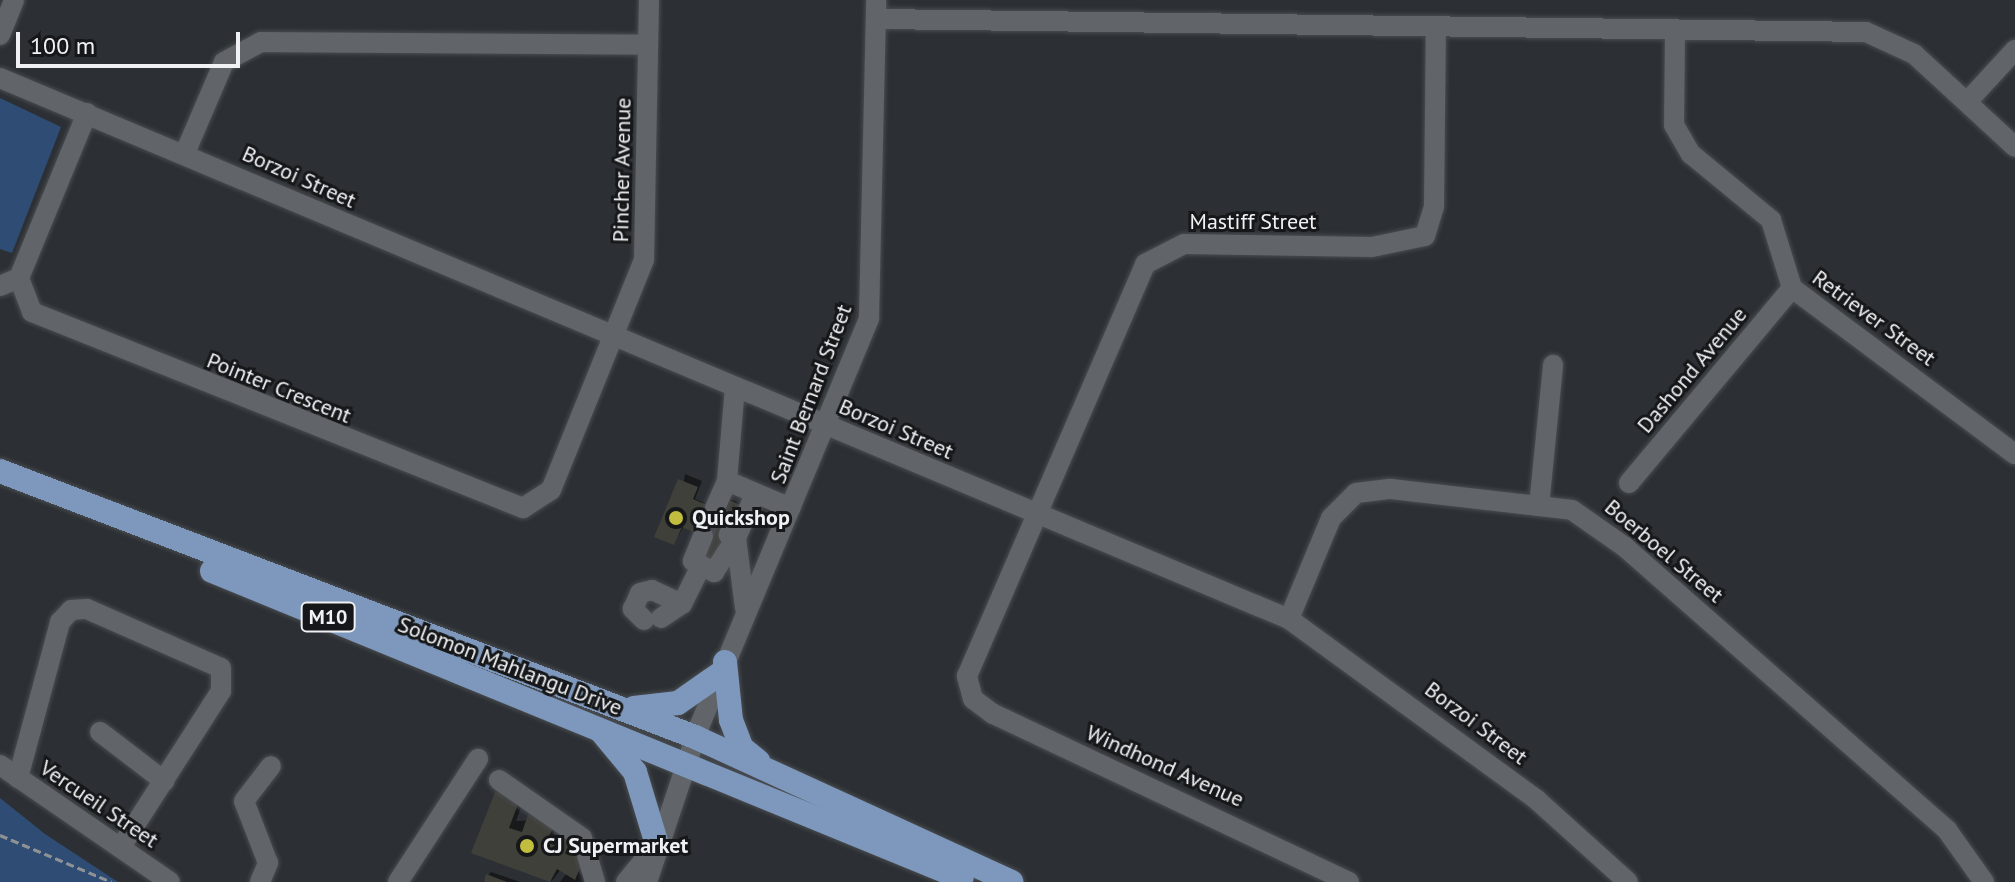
<!DOCTYPE html>
<html>
<head>
<meta charset="utf-8">
<style>
	body { margin:0 }
	#map { position:relative; width:2015px; height:882px; overflow:hidden; background:#2c3034; font-family:"PT Sans",sans-serif }
	div>[style] { position:absolute }
	[style*='--x'] { left:calc(var(--x)*1px); top:calc(var(--y)*1px); width:calc(var(--w)*1px); rotate:calc(var(--a)*1deg) }
	.green>* { inset:0; background:#2f4c74 }
	.shadow>* { inset:0; background:#0007 }
	.building>* { inset:0; background:#40403a }
	.minor-tunnel>* { height:20px; margin-top:-10px; transform-origin:0; background:repeating-linear-gradient(90deg,#494d51 0 20px,transparent 0 30px) }
	.path>* { height:3px; margin-top:-1.5px; transform-origin:0; background:repeating-linear-gradient(90deg,#8f9295 0 8px,transparent 0 12px) }
	.roads { filter:drop-shadow(0 0 2px #494c50) drop-shadow(0 0 2px #494c50) }
	.minor>* { height:20px; margin:-10px; padding:0 10px; transform-origin:10px; border-radius:10px; background:#61656a }
	.major>* { height:24px; margin:-12px; padding:0 12px; transform-origin:12px; border-radius:12px; background:#7d98bc }
	.dots>* { width:22px; height:22px; translate:-50% -50%; box-sizing:border-box; border:4px solid #161719; border-radius:50% }
	span { translate:-50% -50%; white-space:nowrap; text-align:center; line-height:1.15; -webkit-text-stroke:6px #161719; paint-order:stroke }
	.shield-label span { padding:2px 6px; background:#161719; border:2px solid; border-radius:6px; -webkit-text-stroke-width:0 }
	.shield-label { font-size:20px; color:#eff1f4; font-weight:700 }
	.street-label { font-size:22px; color:#eff1f4 }
	.poi-label { font-size:22px; color:#eff1f4; font-weight:700 }
	.left { translate:0 -50%; text-align:left }
	.scale { position:absolute; left:16px; top:32px; width:224px; height:36px; box-sizing:border-box; border:4px solid #eff1f4; border-top:0; padding-left:10px; font-size:24px; line-height:28px; white-space:nowrap; color:#eff1f4; -webkit-text-stroke:6px #161719; paint-order:stroke }
</style>
</head>
<body>
<div id="map">
	<div class="green">
		<div style="clip-path:polygon(0 98px,61px 127px,12px 253px,0 249px)"></div>
		<div style="clip-path:polygon(0 798px,45px 834px,118px 882px,0 882px)"></div>
	</div>
	<div class="shadow">
		<div style="clip-path:polygon(685px 474px,702px 481px,695px 499px,721px 509px,727px 498px,741px 504px,710px 537px,684px 526px,674px 543px)"></div>
		<div style="clip-path:polygon(525px 796px,516px 821px,559px 819px,553px 834px,564px 838px,580px 873px,598px 882px,560px 882px,567px 873px,561px 869px,552px 881px,474px 852px)"></div>
		<div style="clip-path:polygon(491px 872px,520px 882px,483px 882px)"></div>
	</div>
	<div class="building">
		<div style="clip-path:polygon(678px 479px,698px 487px,693px 499px,719px 510px,724px 498px,741px 505px,717px 565px,699px 558px,707px 538px,682px 527px,674px 545px,654px 537px)"></div>
		<div style="clip-path:polygon(496px 790px,518px 804px,509px 828px,522px 832px,529px 812px,553px 828px,546px 842px,560px 847px,563px 835px,587px 851px,575px 880px,557px 869px,550px 882px,471px 853px)"></div>
		<div style="clip-path:polygon(486px 874px,507px 882px,484px 882px)"></div>
	</div>
	<div class="minor-tunnel">
		<div style="--x:703;--y:536;--w:30;--a:-67"></div>
	</div>
	<div class="path">
		<div style="--x:0;--y:835;--w:121;--a:22.8"></div>
	</div>
	<div class="roads">
		<div class="minor">
			<div style="--x:876;--y:19;--w:990;--a:0.75"></div>
			<div style="--x:1866;--y:32;--w:53;--a:24.6"></div>
			<div style="--x:1914;--y:54;--w:137;--a:42.6"></div>
			<div style="--x:1675;--y:33;--w:92;--a:90.6"></div>
			<div style="--x:1674;--y:125;--w:34;--a:60"></div>
			<div style="--x:1691;--y:154;--w:104;--a:39.5"></div>
			<div style="--x:1771;--y:220;--w:71;--a:72.8"></div>
			<div style="--x:1792;--y:288;--w:278;--a:36.7"></div>
			<div style="--x:0;--y:35;--w:38;--a:-68"></div>
			<div style="--x:0;--y:78;--w:1398;--a:22.77"></div>
			<div style="--x:1289;--y:619;--w:307;--a:36.1"></div>
			<div style="--x:1537;--y:800;--w:122;--a:42"></div>
			<div style="--x:1967;--y:102;--w:71;--a:-47.3"></div>
			<div style="--x:87;--y:113;--w:178;--a:112.4"></div>
			<div style="--x:19;--y:278;--w:36;--a:69"></div>
			<div style="--x:32;--y:312;--w:529;--a:21.76"></div>
			<div style="--x:523;--y:508;--w:33;--a:-33"></div>
			<div style="--x:551;--y:490;--w:248;--a:-68"></div>
			<div style="--x:644;--y:260;--w:260;--a:-88.9"></div>
			<div style="--x:185;--y:153;--w:99;--a:-66.8"></div>
			<div style="--x:224;--y:62;--w:42;--a:-28.4"></div>
			<div style="--x:261;--y:42;--w:387;--a:0.4"></div>
			<div style="--x:0;--y:286;--w:21;--a:-23"></div>
			<div style="--x:735;--y:387;--w:94;--a:94.9"></div>
			<div style="--x:727;--y:481;--w:69;--a:22.9"></div>
			<div style="--x:1629;--y:483;--w:254;--a:-50.1"></div>
			<div style="--x:1539;--y:506;--w:142;--a:-84.3"></div>
			<div style="--x:715;--y:508;--w:30;--a:-66"></div>
			<div style="--x:703;--y:536;--w:27;--a:112"></div>
			<div style="--x:693;--y:561;--w:24;--a:28"></div>
			<div style="--x:714;--y:572;--w:40;--a:-57.1"></div>
			<div style="--x:736;--y:538;--w:8;--a:-157"></div>
			<div style="--x:745;--y:608;--w:71;--a:-97.3"></div>
			<div style="--x:736;--y:538;--w:48;--a:-66.6"></div>
			<div style="--x:661;--y:618;--w:25;--a:-34"></div>
			<div style="--x:682;--y:604;--w:40;--a:-63.4"></div>
			<div style="--x:1289;--y:619;--w:109;--a:-67.4"></div>
			<div style="--x:1331;--y:518;--w:35;--a:-45"></div>
			<div style="--x:1356;--y:493;--w:35;--a:-7"></div>
			<div style="--x:1391;--y:489;--w:182;--a:6.6"></div>
			<div style="--x:1572;--y:510;--w:65;--a:34.9"></div>
			<div style="--x:1625;--y:547;--w:429;--a:41.3"></div>
			<div style="--x:1947;--y:830;--w:64;--a:54.6"></div>
			<div style="--x:644;--y:620;--w:16;--a:-135"></div>
			<div style="--x:633;--y:609;--w:17;--a:-66"></div>
			<div style="--x:640;--y:593;--w:12;--a:-14"></div>
			<div style="--x:652;--y:590;--w:33;--a:25"></div>
			<div style="--x:100;--y:732;--w:81;--a:37.4"></div>
			<div style="--x:0;--y:765;--w:206;--a:34.5"></div>
			<div style="--x:18;--y:778;--w:162;--a:-74.9"></div>
			<div style="--x:60;--y:622;--w:16;--a:-47"></div>
			<div style="--x:71;--y:610;--w:16;--a:-4"></div>
			<div style="--x:87;--y:609;--w:146;--a:23.8"></div>
			<div style="--x:221;--y:668;--w:23;--a:90"></div>
			<div style="--x:221;--y:691;--w:185;--a:122.7"></div>
			<div style="--x:499;--y:780;--w:101;--a:34.9"></div>
			<div style="--x:582;--y:838;--w:46;--a:73.5"></div>
			<div style="--x:260;--y:882;--w:21;--a:-67"></div>
			<div style="--x:268;--y:863;--w:66;--a:-111.2"></div>
			<div style="--x:244;--y:801;--w:44;--a:-52.4"></div>
			<div style="--x:398;--y:882;--w:147;--a:-57"></div>
			<div style="--x:626;--y:882;--w:43;--a:-50.7"></div>
			<div style="--x:647;--y:882;--w:163;--a:-71.5"></div>
			<div style="--x:699;--y:727;--w:443;--a:-67.4"></div>
			<div style="--x:869;--y:318;--w:318;--a:-88.7"></div>
			<div style="--x:1349;--y:882;--w:394;--a:-154.7"></div>
			<div style="--x:993;--y:714;--w:25;--a:-143"></div>
			<div style="--x:973;--y:699;--w:24;--a:-105"></div>
			<div style="--x:967;--y:676;--w:449;--a:-66.6"></div>
			<div style="--x:1145;--y:264;--w:44;--a:-27.1"></div>
			<div style="--x:1184;--y:244;--w:188;--a:0.9"></div>
			<div style="--x:1372;--y:247;--w:54;--a:-11.7"></div>
			<div style="--x:1425;--y:236;--w:30;--a:-73"></div>
			<div style="--x:1434;--y:207;--w:177;--a:-89.4"></div>
		</div>
		<div class="major">
			<div style="--x:0;--y:471;--w:744;--a:20.94"></div>
			<div style="--x:695;--y:737;--w:348;--a:24.6"></div>
			<div style="--x:212;--y:571;--w:810;--a:22.26"></div>
			<div style="--x:725;--y:662;--w:58;--a:84.1"></div>
			<div style="--x:731;--y:720;--w:30;--a:69"></div>
			<div style="--x:742;--y:748;--w:21;--a:39"></div>
			<div style="--x:634;--y:708;--w:44;--a:-6.5"></div>
			<div style="--x:678;--y:703;--w:52;--a:-34.9"></div>
			<div style="--x:601;--y:731;--w:53;--a:50.3"></div>
			<div style="--x:635;--y:772;--w:72;--a:73.1"></div>
		</div>
	</div>
	<div class="dots">
		<div style="left:676px;top:518px;background:#c2bd3f"></div>
		<div style="left:527px;top:846px;background:#c2bd3f"></div>
	</div>
	<div class="shield-label">
		<span style="left:328px;top:617px">M10</span>
	</div>
	<div class="street-label">
		<span style="left:622px;top:170px;rotate:-89deg">Pincher Avenue</span>
		<span style="left:299px;top:177px;rotate:24deg">Borzoi Street</span>
		<span style="left:1253px;top:222px">Mastiff Street</span>
		<span style="left:1874px;top:318px;rotate:36deg">Retriever Street</span>
		<span style="left:1692px;top:370px;rotate:-50deg">Dashond Avenue</span>
		<span style="left:279px;top:388px;rotate:22deg">Pointer Crescent</span>
		<span style="left:811px;top:394px;rotate:-69deg">Saint Bernard Street</span>
		<span style="left:896px;top:429px;rotate:23deg">Borzoi Street</span>
		<span style="left:1664px;top:551px;rotate:40deg">Boerboel Street</span>
		<span style="left:510px;top:666px;rotate:21deg">Solomon Mahlangu Drive</span>
		<span style="left:1476px;top:723px;rotate:37deg">Borzoi Street</span>
		<span style="left:1165px;top:766px;rotate:24deg">Windhond Avenue</span>
		<span style="left:99px;top:804px;rotate:34deg">Vercueil Street</span>
	</div>
	<div class="poi-label">
		<span class="left" style="left:692px;top:518px">Quickshop</span>
		<span class="left" style="left:543px;top:846px">CJ Supermarket</span>
	</div>
	<div class="scale">100 m</div>
</div>
</body>
</html>
